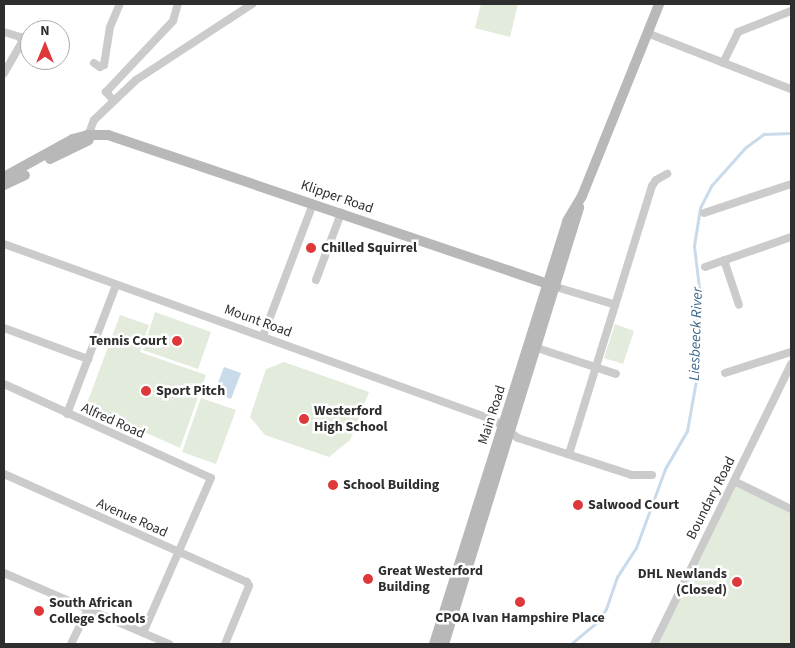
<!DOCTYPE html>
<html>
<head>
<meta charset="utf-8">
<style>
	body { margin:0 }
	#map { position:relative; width:795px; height:648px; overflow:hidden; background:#fff; font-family:"Source Sans 3",sans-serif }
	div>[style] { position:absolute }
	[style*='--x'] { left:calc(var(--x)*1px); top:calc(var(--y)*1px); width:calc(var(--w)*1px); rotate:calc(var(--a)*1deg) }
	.green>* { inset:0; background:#e3ebdc }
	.water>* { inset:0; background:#c9dbea }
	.stream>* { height:2.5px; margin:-1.25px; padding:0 1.25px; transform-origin:1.25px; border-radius:1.25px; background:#c9dbea }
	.minor>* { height:8px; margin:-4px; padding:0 4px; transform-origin:4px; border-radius:4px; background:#cbcbcb }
	.secondary>* { height:10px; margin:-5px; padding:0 5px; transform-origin:5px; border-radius:5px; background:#b8b8b8 }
	.dots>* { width:14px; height:14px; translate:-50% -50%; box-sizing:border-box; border:2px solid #fff; border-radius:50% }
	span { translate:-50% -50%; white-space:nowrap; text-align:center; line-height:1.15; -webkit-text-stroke:5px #fff; paint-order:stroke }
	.street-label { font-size:14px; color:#2e2e2e }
	.poi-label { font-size:14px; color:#2e2e2e; font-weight:700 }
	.left { translate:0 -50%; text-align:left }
	.right { translate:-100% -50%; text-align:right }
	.water-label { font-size:15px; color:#3f6a8d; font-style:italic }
	.frame { position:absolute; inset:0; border:5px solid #2e2e2e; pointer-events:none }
	.north { position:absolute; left:20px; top:20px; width:50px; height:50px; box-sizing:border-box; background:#fff; border:1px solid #ababab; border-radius:50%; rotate:0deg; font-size:14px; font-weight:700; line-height:20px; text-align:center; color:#2e2e2e }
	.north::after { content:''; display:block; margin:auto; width:18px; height:22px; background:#de383a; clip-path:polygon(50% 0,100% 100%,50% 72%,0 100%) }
</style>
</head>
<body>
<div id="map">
	<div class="green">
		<div style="clip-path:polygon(481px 4px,518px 4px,510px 37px,475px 28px)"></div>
		<div style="clip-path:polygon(155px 312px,211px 332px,198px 369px,143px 350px)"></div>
		<div style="clip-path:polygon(120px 315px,149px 325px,140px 352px,206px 375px,180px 448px,86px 406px)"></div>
		<div style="clip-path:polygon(615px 324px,634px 331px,623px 364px,604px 358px)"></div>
		<div style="clip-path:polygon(284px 362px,369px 392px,350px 440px,329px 457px,265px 435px,250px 417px,266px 369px)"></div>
		<div style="clip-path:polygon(201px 398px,236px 410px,216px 464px,182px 452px)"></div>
		<div style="clip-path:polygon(734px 481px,791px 509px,791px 644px,654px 644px)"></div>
	</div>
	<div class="water">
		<div style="clip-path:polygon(224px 367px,241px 373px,231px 399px,214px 393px)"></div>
	</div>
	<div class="stream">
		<div style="--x:571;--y:644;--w:33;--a:-40"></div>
		<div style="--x:596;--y:623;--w:17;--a:-54"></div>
		<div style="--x:606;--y:609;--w:34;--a:-71"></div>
		<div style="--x:617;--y:577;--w:35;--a:-57"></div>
		<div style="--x:636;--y:548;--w:84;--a:-69.8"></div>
		<div style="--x:665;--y:469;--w:44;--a:-59.9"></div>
		<div style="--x:687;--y:431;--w:62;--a:-79.8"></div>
		<div style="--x:698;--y:370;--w:64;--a:-92.7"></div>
		<div style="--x:695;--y:306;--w:18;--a:-77"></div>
		<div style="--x:699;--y:288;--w:42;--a:-96.8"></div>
		<div style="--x:694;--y:246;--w:38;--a:-81"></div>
		<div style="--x:700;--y:208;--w:25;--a:-63"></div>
		<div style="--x:711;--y:186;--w:52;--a:-48.1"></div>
		<div style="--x:746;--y:147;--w:22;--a:-36"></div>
		<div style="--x:764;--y:134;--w:27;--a:-2"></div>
	</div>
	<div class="minor">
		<div style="--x:4;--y:32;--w:17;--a:17"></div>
		<div style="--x:20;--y:37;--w:5;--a:68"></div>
		<div style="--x:22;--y:42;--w:36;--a:120"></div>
		<div style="--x:647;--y:33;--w:155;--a:21.3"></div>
		<div style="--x:94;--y:63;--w:7;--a:34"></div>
		<div style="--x:100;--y:67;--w:4;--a:-27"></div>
		<div style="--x:104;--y:65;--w:38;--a:-81"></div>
		<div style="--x:110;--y:27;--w:25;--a:-67"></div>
		<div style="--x:723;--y:63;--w:34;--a:-64"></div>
		<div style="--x:738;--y:32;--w:57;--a:-21.6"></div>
		<div style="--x:113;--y:100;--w:11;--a:-131"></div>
		<div style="--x:106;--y:92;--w:98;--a:-46.7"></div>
		<div style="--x:173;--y:21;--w:18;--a:-74"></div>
		<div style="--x:87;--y:139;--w:20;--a:-70"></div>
		<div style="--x:94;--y:120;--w:58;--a:-43.6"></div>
		<div style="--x:136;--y:80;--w:139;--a:-33.2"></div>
		<div style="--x:704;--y:213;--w:92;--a:-18.4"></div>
		<div style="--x:4;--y:244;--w:521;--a:19.76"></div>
		<div style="--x:494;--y:420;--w:30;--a:37"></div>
		<div style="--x:518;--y:438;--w:120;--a:18"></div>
		<div style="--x:632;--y:475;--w:20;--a:0"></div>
		<div style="--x:724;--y:260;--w:47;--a:71.6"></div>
		<div style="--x:705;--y:267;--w:91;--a:-19.2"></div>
		<div style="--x:316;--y:280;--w:72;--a:-69.5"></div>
		<div style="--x:556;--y:287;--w:59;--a:16.6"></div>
		<div style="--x:4;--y:328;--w:90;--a:20.3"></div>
		<div style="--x:263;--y:336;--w:141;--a:-69.3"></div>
		<div style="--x:537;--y:348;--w:83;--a:18.2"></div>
		<div style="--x:725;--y:373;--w:69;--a:-17.7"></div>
		<div style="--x:4;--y:384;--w:227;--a:24.4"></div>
		<div style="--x:211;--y:478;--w:169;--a:113.7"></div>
		<div style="--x:67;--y:414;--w:138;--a:-69.2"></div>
		<div style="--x:569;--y:454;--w:281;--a:-72.8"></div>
		<div style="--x:652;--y:186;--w:7;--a:-56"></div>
		<div style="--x:656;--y:180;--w:13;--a:-29"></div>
		<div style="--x:4;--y:474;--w:266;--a:24"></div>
		<div style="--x:247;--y:582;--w:4;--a:63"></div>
		<div style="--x:249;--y:586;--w:63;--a:112.5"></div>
		<div style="--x:734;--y:481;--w:64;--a:26.2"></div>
		<div style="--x:4;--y:573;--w:180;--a:23.3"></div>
		<div style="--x:71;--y:644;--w:39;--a:-64"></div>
		<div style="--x:654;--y:644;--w:312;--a:-63.9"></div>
	</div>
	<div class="secondary">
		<div style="--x:50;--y:159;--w:43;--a:-26"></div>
		<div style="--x:4;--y:177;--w:79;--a:-28.8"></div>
		<div style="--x:73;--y:139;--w:16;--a:-15"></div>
		<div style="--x:88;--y:135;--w:20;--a:0"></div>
		<div style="--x:108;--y:135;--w:473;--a:18.7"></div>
		<div style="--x:4;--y:185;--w:23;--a:-25"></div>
		<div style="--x:434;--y:644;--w:443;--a:-72.5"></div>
		<div style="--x:567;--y:221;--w:29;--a:-59"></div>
		<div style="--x:582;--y:196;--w:207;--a:-68.1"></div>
		<div style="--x:444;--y:644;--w:457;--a:-72.8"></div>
	</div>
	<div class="dots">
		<div style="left:311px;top:248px;background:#de383a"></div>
		<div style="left:177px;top:341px;background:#de383a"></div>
		<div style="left:146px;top:391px;background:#de383a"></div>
		<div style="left:304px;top:419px;background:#de383a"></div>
		<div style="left:333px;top:485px;background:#de383a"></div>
		<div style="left:578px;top:505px;background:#de383a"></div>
		<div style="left:368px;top:579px;background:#de383a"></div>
		<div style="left:737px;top:582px;background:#de383a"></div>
		<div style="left:520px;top:602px;background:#de383a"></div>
		<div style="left:39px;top:611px;background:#de383a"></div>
	</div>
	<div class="street-label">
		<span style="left:337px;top:197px;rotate:19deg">Klipper Road</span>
		<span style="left:258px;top:321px;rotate:20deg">Mount Road</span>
		<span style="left:492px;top:415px;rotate:-72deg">Main Road</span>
		<span style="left:113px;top:421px;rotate:24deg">Alfred Road</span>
		<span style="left:711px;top:498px;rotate:-63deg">Boundary Road</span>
		<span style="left:132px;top:518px;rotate:24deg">Avenue Road</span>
	</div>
	<div class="poi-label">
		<span class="left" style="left:321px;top:248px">Chilled Squirrel</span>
		<span class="right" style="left:167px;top:341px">Tennis Court</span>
		<span class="left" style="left:156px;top:391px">Sport Pitch</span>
		<span class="left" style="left:314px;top:419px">Westerford<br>High School</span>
		<span class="left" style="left:343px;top:485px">School Building</span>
		<span class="left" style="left:588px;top:505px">Salwood Court</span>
		<span class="left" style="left:378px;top:579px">Great Westerford<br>Building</span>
		<span class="right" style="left:727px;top:582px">DHL Newlands<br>(Closed)</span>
		<span class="left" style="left:49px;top:611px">South African<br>College Schools</span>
		<span style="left:520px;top:618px">CPOA Ivan Hampshire Place</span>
	</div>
	<div class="water-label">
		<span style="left:696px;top:334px;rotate:-88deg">Liesbeeck River</span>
	</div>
	<div class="frame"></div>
	<div class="north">N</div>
</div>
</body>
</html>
